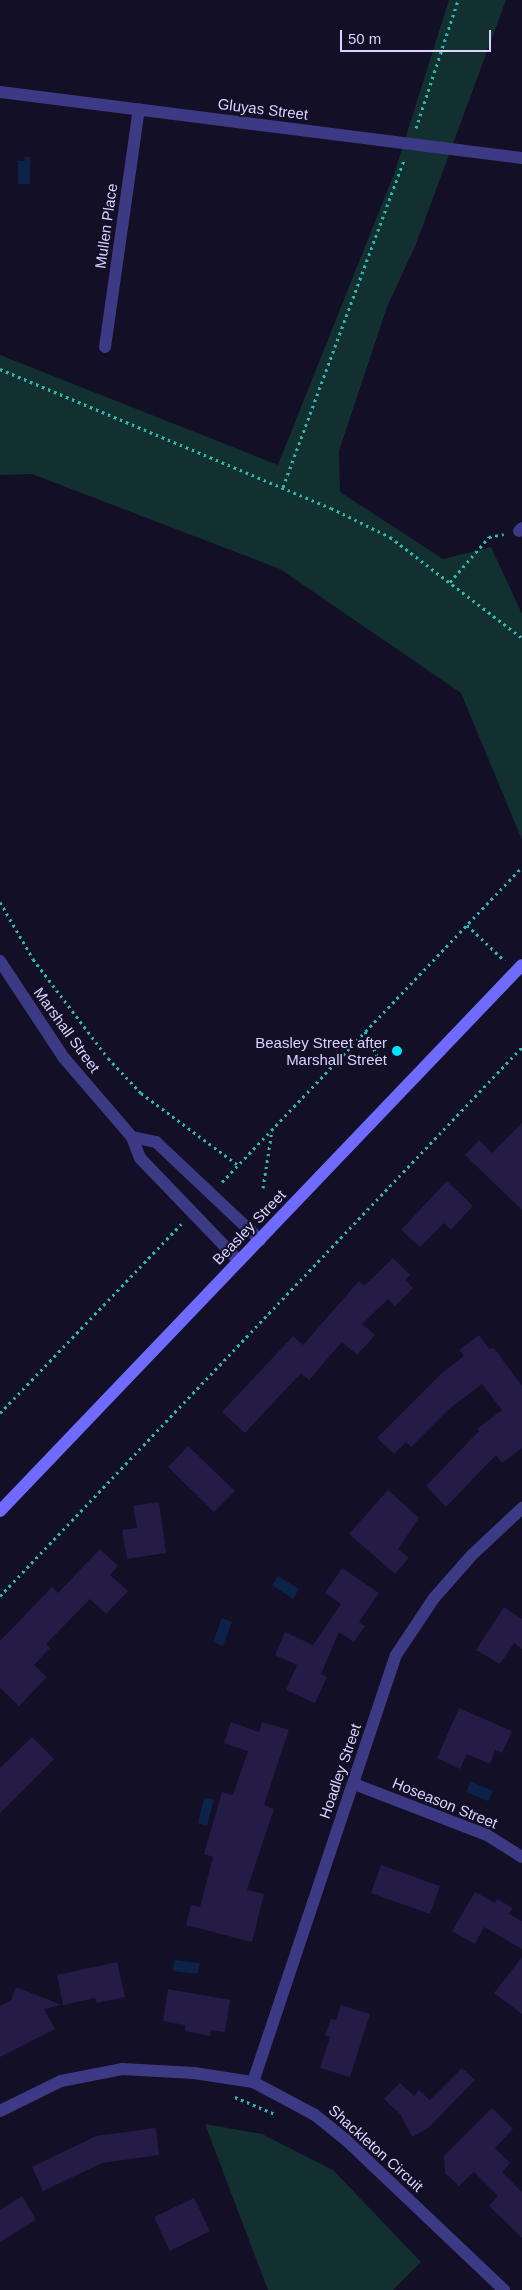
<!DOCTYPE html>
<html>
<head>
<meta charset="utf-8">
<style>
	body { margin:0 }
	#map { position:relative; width:522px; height:2290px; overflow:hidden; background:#130f26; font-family:Arial,sans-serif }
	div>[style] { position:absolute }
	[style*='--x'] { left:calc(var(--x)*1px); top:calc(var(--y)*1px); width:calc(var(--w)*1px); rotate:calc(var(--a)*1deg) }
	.green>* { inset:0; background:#12302f }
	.water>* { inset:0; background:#0c2248 }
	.building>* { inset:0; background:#241b47 }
	.path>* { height:3px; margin-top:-1.5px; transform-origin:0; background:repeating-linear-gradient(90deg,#2fb8b0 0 2.5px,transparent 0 6.5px) }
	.minor>* { height:12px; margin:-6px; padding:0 6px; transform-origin:6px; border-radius:6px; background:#3d3a85 }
	.secondary>* { height:12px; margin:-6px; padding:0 6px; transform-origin:6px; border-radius:6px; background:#6f6bff }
	.dots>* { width:14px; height:14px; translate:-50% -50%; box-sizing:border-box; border:2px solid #130f26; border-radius:50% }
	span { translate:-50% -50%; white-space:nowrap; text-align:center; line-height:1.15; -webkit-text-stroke:4px #130f26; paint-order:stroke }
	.street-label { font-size:15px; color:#d9d4ff }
	.poi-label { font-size:15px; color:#d9d4ff }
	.right { translate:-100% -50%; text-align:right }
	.scale { position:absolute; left:340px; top:30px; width:151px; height:22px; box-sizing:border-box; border:2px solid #d9d4ff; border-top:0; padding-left:6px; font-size:15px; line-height:18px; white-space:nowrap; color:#d9d4ff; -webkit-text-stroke:4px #130f26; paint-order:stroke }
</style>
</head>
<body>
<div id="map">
	<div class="green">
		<div style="clip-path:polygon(449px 0,506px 0,416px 244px,387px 307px,339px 451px,340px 492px,443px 559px,491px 547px,522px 614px,522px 840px,461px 693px,280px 569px,32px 474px,0 475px,0 355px,278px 465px,394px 174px)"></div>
		<div style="clip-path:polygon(205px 2124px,262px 2134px,333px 2170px,421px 2262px,393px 2290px,268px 2290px)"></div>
	</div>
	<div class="water">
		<div style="clip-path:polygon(25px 157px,30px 157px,30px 184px,18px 184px,18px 161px,25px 161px)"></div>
		<div style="clip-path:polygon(278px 1576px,299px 1589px,293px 1599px,272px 1585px)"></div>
		<div style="clip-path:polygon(222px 1618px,232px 1622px,223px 1646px,213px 1642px)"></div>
		<div style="clip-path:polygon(471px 1782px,493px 1791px,488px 1801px,466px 1792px)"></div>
		<div style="clip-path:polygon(204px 1798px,214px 1800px,207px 1826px,198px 1823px)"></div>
		<div style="clip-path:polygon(174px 1960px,200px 1963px,198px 1974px,173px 1971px)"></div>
	</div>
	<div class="building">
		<div style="clip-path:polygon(522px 1123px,522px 1210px,465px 1155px,479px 1140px,492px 1153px)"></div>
		<div style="clip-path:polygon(447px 1181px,473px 1206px,451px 1230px,444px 1223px,420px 1247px,401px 1230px)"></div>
		<div style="clip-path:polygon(393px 1258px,410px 1275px,405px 1280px,413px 1288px,395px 1306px,388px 1299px,362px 1324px,375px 1335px,357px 1355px,342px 1342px,309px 1380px,301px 1373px,245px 1433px,222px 1412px,293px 1336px,303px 1345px,359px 1281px,364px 1286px)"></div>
		<div style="clip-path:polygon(479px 1335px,489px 1349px,494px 1348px,522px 1386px,522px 1448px,502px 1463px,496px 1455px,446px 1507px,426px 1486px,479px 1431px,477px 1429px,502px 1410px,482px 1384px,449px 1409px,411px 1447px,406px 1442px,394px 1454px,377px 1438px,442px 1373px,464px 1356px,459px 1350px)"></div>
		<div style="clip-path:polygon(188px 1446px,235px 1491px,214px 1512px,168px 1467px)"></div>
		<div style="clip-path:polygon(388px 1490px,419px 1518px,398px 1549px,409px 1558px,395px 1574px,349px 1534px)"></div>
		<div style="clip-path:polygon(159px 1502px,166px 1553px,127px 1559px,122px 1530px,137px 1528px,133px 1506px)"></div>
		<div style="clip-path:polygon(100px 1549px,118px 1566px,110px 1575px,128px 1591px,106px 1614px,90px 1599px,46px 1644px,50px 1648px,34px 1665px,47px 1677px,19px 1706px,0 1688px,0 1641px,52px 1587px,58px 1593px)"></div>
		<div style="clip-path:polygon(342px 1568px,379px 1593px,359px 1622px,365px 1626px,354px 1642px,339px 1632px,321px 1674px,327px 1677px,315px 1703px,286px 1690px,297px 1665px,275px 1655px,285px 1632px,313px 1645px,341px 1604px,325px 1593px)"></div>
		<div style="clip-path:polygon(504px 1607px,522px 1619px,522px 1649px,514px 1643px,500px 1664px,476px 1650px)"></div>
		<div style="clip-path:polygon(459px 1708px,512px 1731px,502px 1753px,495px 1750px,490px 1764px,467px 1754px,460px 1769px,437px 1758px)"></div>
		<div style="clip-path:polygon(231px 1722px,259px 1732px,262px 1722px,289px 1730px,264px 1805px,274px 1809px,247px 1890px,264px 1894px,252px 1942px,186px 1925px,191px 1905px,200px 1907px,213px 1857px,204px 1854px,222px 1792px,233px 1795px,248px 1751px,224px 1743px)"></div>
		<div style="clip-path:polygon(32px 1737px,54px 1759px,0 1813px,0 1768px)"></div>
		<div style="clip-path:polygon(381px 1865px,440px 1886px,430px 1914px,371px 1893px)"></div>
		<div style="clip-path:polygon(475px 1892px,495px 1903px,497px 1899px,513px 1908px,509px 1914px,522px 1921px,522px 1949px,484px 1927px,475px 1944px,452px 1931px)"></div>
		<div style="clip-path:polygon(522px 1957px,522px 2014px,494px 1993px)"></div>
		<div style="clip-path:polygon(117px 1962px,125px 1997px,97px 2003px,95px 1998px,63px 2005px,57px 1975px)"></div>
		<div style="clip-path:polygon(16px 1987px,62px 2005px,44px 2009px,55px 2029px,0 2057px,0 2006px,11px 2000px)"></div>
		<div style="clip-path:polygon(168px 1989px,230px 2000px,225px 2032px,211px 2030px,210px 2036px,185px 2031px,185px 2025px,163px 2021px)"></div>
		<div style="clip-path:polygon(341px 2005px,370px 2014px,350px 2077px,320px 2068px,330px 2037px,325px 2035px,331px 2019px,336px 2020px)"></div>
		<div style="clip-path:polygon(462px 2068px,475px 2080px,428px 2128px,412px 2137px,401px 2115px,384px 2099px,400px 2083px,414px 2096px,419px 2090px,430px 2100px)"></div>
		<div style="clip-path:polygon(492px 2108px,513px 2129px,495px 2148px,510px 2163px,502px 2172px,522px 2192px,522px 2238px,489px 2206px,498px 2196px,474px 2172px,459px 2186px,445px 2173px,444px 2156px)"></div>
		<div style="clip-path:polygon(156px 2128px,159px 2155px,102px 2163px,43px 2191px,32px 2167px,96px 2136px)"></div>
		<div style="clip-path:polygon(22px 2196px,36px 2220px,0 2242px,0 2210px)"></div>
		<div style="clip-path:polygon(194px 2198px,210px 2231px,170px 2251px,154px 2217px)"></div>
	</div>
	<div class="path">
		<div style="--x:416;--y:128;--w:135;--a:-71.8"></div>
		<div style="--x:0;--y:369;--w:359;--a:22.8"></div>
		<div style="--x:331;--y:508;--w:66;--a:26.2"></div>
		<div style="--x:390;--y:537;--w:166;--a:37.4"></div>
		<div style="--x:283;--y:487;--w:349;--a:-69.7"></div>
		<div style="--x:450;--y:582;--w:60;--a:-49.1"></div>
		<div style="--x:489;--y:537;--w:15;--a:-11"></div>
		<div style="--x:0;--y:902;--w:66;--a:59.9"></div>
		<div style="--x:33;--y:959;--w:124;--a:52.9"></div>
		<div style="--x:108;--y:1058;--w:48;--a:46.7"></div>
		<div style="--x:141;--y:1093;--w:121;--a:36.6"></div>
		<div style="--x:467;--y:925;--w:52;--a:43.5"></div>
		<div style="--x:365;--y:1031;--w:34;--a:64"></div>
		<div style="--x:222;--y:1182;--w:435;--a:-46.4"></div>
		<div style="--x:263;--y:1188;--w:59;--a:-81.2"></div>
		<div style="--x:0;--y:1413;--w:262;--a:-46.2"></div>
		<div style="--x:0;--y:1596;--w:758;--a:-46.44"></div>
		<div style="--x:235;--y:2097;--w:43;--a:23"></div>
	</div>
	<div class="minor">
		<div style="--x:0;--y:92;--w:526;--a:7.21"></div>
		<div style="--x:105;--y:347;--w:240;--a:-81.9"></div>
		<div style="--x:519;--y:531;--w:4;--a:-45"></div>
		<div style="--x:0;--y:961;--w:116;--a:56.6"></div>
		<div style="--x:64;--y:1058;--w:104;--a:49.3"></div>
		<div style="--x:132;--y:1137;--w:22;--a:69"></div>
		<div style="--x:140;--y:1158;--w:143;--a:46.1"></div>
		<div style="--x:132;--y:1137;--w:25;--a:12"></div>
		<div style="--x:156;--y:1142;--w:143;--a:43.3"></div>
		<div style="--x:354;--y:1784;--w:142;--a:21"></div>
		<div style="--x:487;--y:1835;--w:41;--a:32.2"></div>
		<div style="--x:253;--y:2082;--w:450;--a:-71.5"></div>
		<div style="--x:396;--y:1655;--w:69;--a:-56.3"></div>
		<div style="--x:434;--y:1598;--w:57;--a:-48.5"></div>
		<div style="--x:472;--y:1555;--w:69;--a:-43.2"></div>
		<div style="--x:0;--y:2111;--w:68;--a:-26.2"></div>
		<div style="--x:61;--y:2081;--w:62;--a:-11.1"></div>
		<div style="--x:122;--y:2069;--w:72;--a:3.2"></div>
		<div style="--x:194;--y:2073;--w:60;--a:8.7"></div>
		<div style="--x:253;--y:2082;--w:70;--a:28"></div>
		<div style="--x:315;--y:2115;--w:40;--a:39"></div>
		<div style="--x:346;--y:2140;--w:218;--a:43.5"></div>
	</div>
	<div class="secondary">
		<div style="--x:0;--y:1511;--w:755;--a:-46.29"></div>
	</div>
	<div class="dots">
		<div style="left:397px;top:1051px;background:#00e5ff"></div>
	</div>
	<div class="street-label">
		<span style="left:263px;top:109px;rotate:7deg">Gluyas Street</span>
		<span style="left:106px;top:226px;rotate:-82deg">Mullen Place</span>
		<span style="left:67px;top:1030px;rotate:54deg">Marshall Street</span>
		<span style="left:249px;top:1227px;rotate:-46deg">Beasley Street</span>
		<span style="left:340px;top:1771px;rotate:-71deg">Hoadley Street</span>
		<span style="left:445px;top:1803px;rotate:22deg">Hoseason Street</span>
		<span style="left:376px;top:2148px;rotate:42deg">Shackleton Circuit</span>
	</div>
	<div class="poi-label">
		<span class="right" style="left:387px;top:1051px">Beasley Street after<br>Marshall Street</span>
	</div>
	<div class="scale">50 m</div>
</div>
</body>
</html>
